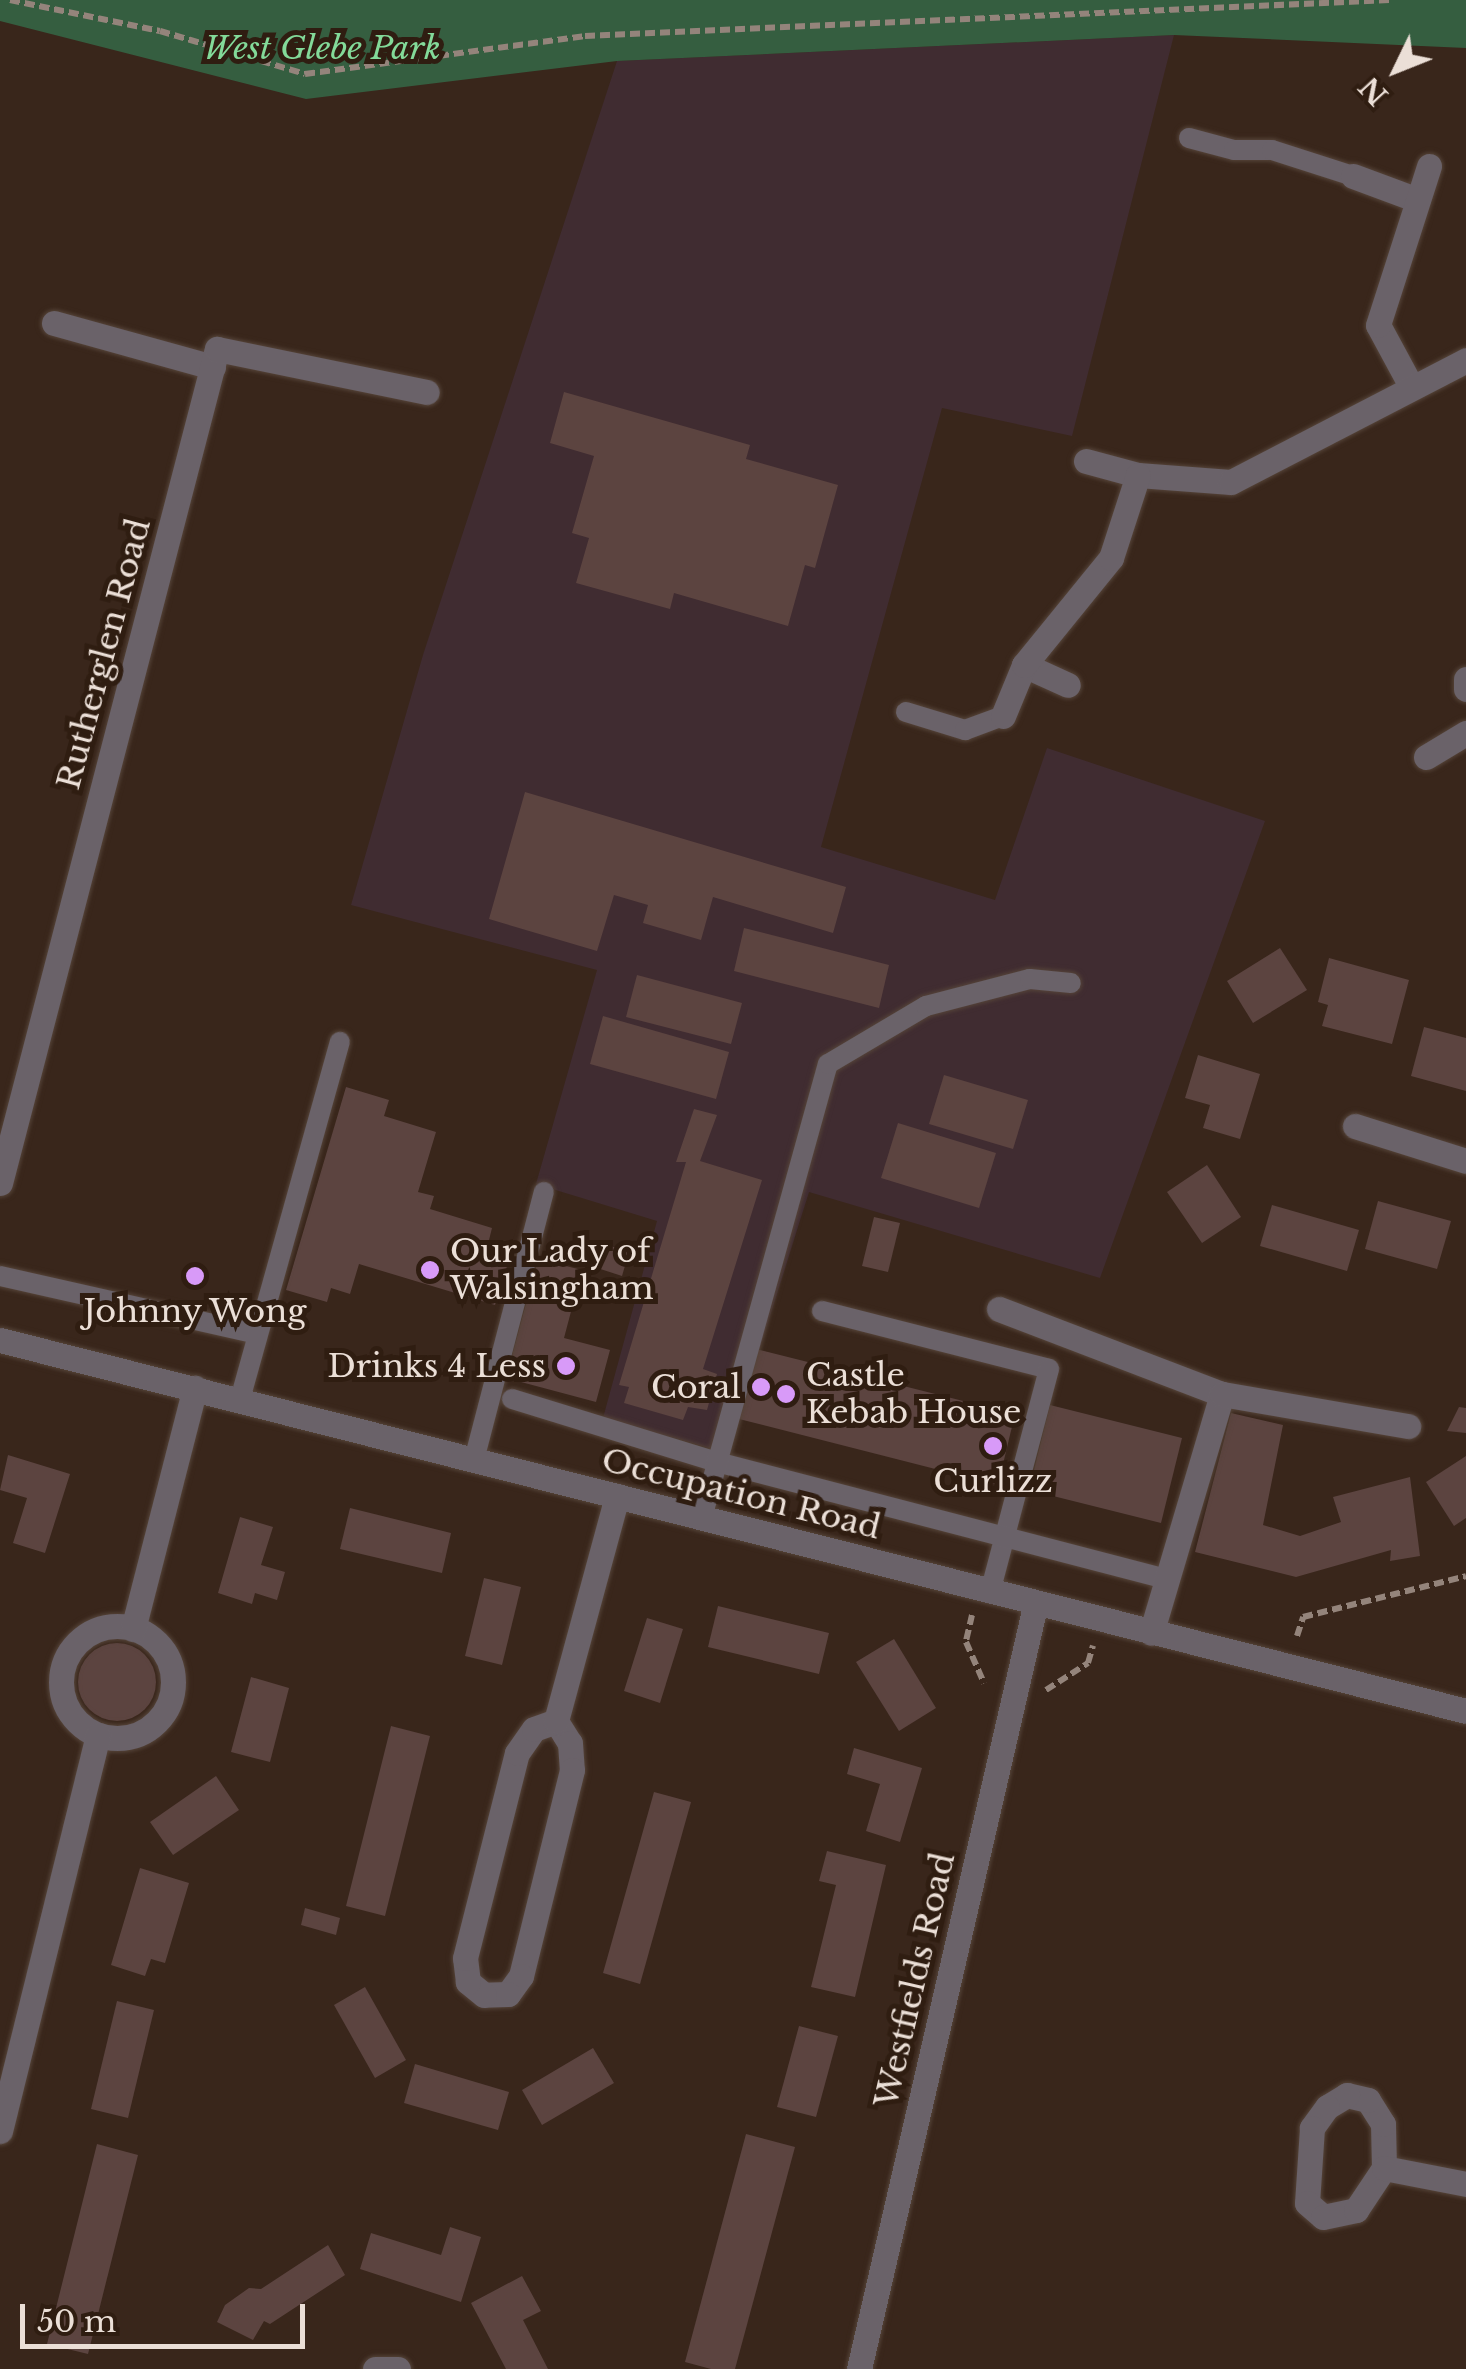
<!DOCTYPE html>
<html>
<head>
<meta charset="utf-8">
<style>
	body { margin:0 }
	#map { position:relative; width:1466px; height:2369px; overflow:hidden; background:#39261b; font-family:"Libre Baskerville",serif }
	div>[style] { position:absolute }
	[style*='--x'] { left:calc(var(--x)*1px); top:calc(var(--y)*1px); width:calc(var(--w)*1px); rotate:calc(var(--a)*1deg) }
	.education>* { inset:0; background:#402c31 }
	.green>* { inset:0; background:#355e40 }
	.building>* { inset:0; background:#5c4440 }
	.round { border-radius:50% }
	.path>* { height:6px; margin-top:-3px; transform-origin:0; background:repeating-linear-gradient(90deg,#94847b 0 10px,transparent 0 15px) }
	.roads { filter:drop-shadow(0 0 2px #554439) drop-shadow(0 0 2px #554439) }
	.service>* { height:20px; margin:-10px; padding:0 10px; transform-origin:10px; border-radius:10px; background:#6a6269 }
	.minor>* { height:25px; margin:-12.5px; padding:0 12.5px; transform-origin:12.5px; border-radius:12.5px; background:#6a6269 }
	.minor>.ring { margin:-12.5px; padding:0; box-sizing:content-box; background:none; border:25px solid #6a6269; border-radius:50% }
	.tertiary>* { height:25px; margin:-12.5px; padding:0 12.5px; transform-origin:12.5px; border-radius:12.5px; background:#6a6269 }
	.dots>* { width:28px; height:28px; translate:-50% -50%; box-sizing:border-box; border:5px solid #2f1d11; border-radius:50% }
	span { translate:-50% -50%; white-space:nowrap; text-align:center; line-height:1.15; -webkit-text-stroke:10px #2f1d11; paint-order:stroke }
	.park-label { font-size:32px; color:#83da99; font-style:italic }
	.street-label { font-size:32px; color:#ebdfd7 }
	.poi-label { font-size:32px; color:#ebdfd7 }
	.left { translate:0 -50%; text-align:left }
	.right { translate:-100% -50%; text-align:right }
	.north { position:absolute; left:1346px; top:20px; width:100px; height:100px; -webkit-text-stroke:8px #2f1d11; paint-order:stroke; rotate:227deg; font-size:28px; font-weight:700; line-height:40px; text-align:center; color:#ebdfd7 }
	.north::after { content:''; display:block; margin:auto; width:35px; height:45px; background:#ebdfd7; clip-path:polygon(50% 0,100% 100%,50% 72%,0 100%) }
	.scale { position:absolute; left:20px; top:2304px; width:285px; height:45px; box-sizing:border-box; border:5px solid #ebdfd7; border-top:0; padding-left:12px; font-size:30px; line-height:35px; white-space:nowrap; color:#ebdfd7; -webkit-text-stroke:8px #2f1d11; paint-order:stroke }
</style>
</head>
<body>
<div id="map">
	<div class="education">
		<div style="clip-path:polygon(1174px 35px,1072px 436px,942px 408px,821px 847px,995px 900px,1047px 748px,1265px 821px,1100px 1278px,809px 1192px,727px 1453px,603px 1418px,657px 1221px,536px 1184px,597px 970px,351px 905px,423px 655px,617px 61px)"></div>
	</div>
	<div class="green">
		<div style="clip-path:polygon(0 0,1466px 0,1466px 48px,1174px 35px,617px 61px,306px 99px,0 21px)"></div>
	</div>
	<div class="building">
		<div style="clip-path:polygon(564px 392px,750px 445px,746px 459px,838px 485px,815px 568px,805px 565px,788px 626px,674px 593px,670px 609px,576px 583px,589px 538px,572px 533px,594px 456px,550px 443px)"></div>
		<div style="clip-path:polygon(525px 792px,846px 887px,833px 933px,713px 897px,701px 940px,643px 923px,648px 905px,614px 895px,597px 951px,489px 919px)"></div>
		<div style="clip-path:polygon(744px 928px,889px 965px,879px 1008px,734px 971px)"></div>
		<div style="clip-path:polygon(1280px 948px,1307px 990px,1253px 1023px,1227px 981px)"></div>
		<div style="clip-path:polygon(1329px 958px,1409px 980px,1392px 1044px,1322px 1026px,1328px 1005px,1318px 1002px)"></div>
		<div style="clip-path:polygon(637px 975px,742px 1003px,731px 1044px,626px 1017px)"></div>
		<div style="clip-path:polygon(603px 1016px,729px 1052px,716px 1099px,590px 1064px)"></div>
		<div style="clip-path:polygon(1424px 1027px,1466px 1038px,1466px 1091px,1411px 1076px)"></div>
		<div style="clip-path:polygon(1198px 1055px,1260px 1074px,1240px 1139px,1203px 1128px,1210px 1105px,1185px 1098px)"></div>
		<div style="clip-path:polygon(944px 1075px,1028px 1100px,1013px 1149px,929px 1124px)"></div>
		<div style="clip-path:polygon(346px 1087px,389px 1100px,384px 1116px,436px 1132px,418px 1192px,434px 1196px,430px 1209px,492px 1228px,489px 1240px,513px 1247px,495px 1305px,359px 1264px,350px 1294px,331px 1288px,327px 1302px,286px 1290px)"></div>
		<div style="clip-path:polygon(694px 1109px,717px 1115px,700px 1161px,762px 1180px,703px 1369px,717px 1374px,707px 1410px,688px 1407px,683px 1420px,624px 1403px,629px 1387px,619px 1385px,686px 1162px,676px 1162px)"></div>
		<div style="clip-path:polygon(898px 1123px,996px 1153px,979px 1208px,881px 1178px)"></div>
		<div style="clip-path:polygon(1207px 1165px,1241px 1217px,1202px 1243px,1167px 1192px)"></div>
		<div style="clip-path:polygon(1378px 1201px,1451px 1221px,1437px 1269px,1365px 1249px)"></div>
		<div style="clip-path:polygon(1272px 1205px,1359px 1230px,1347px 1271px,1260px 1246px)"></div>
		<div style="clip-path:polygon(874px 1217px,900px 1223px,888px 1272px,862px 1266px)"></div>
		<div style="clip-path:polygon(595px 1241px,629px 1252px,622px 1276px,588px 1265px)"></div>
		<div style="clip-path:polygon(538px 1259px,582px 1270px,564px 1338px,610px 1350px,596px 1402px,506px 1378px)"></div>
		<div style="clip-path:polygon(756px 1349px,1015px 1414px,998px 1485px,739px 1419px)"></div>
		<div style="clip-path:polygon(1050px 1405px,1182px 1438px,1161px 1523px,1029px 1490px)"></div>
		<div style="clip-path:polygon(1459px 1407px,1466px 1408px,1466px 1433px,1447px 1431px)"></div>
		<div style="clip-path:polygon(1231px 1413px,1283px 1425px,1263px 1525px,1300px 1536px,1341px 1522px,1333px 1497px,1410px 1477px,1420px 1556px,1390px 1561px,1391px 1550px,1296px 1577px,1195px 1552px)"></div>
		<div style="clip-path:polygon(8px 1455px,70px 1474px,45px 1553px,13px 1543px,27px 1498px,0 1490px)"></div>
		<div style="clip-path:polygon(1466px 1456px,1466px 1518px,1454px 1526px,1426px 1482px)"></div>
		<div style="clip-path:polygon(350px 1508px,451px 1533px,442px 1573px,340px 1549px)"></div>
		<div style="clip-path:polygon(240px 1517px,273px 1527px,261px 1565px,285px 1572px,277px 1600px,255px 1593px,252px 1604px,218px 1593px)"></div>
		<div style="clip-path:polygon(484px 1578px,521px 1587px,502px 1665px,465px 1656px)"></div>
		<div style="clip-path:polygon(718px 1606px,829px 1633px,819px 1674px,708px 1647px)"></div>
		<div style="clip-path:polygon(647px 1618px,683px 1629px,660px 1703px,624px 1691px)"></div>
		<div style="clip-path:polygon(894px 1639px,936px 1708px,899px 1731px,856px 1662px)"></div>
		<div class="round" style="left:78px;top:1643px;width:78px;height:78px"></div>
		<div style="clip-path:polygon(251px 1677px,289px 1688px,270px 1762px,231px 1752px)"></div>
		<div style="clip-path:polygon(391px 1726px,430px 1736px,385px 1916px,346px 1906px)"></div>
		<div style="clip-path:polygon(854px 1748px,922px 1768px,900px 1842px,866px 1831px,880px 1784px,847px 1774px)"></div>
		<div style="clip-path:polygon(216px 1776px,239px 1810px,173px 1855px,150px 1822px)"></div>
		<div style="clip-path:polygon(654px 1792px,691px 1802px,640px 1984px,603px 1973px)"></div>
		<div style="clip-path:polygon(827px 1851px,886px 1865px,855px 1997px,811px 1987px,836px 1885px,819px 1881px)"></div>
		<div style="clip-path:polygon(140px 1868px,189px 1883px,165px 1963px,151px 1959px,145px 1976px,111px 1965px)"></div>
		<div style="clip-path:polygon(305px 1908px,340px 1918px,336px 1935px,301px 1925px)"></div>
		<div style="clip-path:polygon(365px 1987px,406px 2060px,375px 2078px,334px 2005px)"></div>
		<div style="clip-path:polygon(117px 2001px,154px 2010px,128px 2118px,91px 2109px)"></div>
		<div style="clip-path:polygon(799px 2026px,838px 2036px,816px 2117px,777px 2107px)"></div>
		<div style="clip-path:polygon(593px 2048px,614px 2083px,542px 2125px,522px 2090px)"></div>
		<div style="clip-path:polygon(415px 2064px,509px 2092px,498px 2130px,404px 2103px)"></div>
		<div style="clip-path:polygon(746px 2134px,795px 2147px,735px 2369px,711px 2369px,685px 2362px)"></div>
		<div style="clip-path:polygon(97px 2144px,138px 2155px,88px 2354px,47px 2344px)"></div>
		<div style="clip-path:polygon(450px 2227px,481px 2237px,461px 2302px,360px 2269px,371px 2233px,441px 2255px)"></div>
		<div style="clip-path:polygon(328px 2245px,345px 2275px,270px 2324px,264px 2321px,253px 2340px,217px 2322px,225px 2305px,249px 2288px,261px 2289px)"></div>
		<div style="clip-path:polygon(522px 2276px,541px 2311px,523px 2320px,548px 2369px,506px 2369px,471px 2303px)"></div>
	</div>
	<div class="path">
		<div style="--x:10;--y:0;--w:153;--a:11.7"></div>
		<div style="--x:160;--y:31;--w:151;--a:16.5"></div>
		<div style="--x:305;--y:74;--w:283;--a:-7.7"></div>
		<div style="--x:585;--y:36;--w:805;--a:-2.56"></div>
		<div style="--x:972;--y:1615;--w:28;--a:103"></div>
		<div style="--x:966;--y:1642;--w:45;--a:66.3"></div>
		<div style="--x:1297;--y:1636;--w:20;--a:-72"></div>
		<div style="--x:1303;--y:1617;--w:168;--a:-14.1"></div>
		<div style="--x:1046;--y:1690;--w:50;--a:-32.7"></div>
		<div style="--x:1088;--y:1663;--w:18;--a:-74"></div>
	</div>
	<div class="roads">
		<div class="service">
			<div style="--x:1189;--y:138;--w:47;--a:14.9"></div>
			<div style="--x:1234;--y:150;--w:38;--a:0"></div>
			<div style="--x:1272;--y:150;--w:85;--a:17.8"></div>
			<div style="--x:906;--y:712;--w:62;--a:17"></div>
			<div style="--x:965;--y:730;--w:40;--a:-20.2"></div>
			<div style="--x:0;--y:1276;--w:264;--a:12.7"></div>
			<div style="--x:822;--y:1311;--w:234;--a:14.3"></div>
			<div style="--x:1049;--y:1369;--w:232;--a:104.8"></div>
			<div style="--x:512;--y:1399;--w:214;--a:17.1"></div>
			<div style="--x:717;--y:1462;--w:465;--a:14.6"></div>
			<div style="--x:239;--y:1403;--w:375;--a:-74.4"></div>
			<div style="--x:474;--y:1460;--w:277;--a:-75.4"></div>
			<div style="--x:703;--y:1514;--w:467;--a:-74.5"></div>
			<div style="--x:828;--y:1064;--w:114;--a:-30.6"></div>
			<div style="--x:926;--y:1006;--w:107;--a:-14.6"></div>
			<div style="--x:1030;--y:979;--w:41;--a:5.6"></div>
		</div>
		<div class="minor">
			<div style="--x:1353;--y:176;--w:69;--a:20.3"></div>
			<div style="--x:54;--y:323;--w:165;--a:15.5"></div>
			<div style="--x:1411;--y:386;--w:69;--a:-118.4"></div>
			<div style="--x:1378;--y:325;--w:167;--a:-72.2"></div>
			<div style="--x:1086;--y:461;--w:54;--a:15.1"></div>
			<div style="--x:1138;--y:475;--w:93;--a:4.3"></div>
			<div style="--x:1231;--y:482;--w:265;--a:-27.4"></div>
			<div style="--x:1024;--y:665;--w:48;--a:24.4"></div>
			<div style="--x:1466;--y:679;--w:10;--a:90"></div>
			<div style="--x:1003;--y:716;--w:55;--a:-67.6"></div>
			<div style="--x:1024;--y:665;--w:138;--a:-50.9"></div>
			<div style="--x:1111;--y:558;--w:87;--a:-72"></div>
			<div style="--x:1426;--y:757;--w:47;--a:-31"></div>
			<div style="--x:1355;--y:1126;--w:116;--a:17.5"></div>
			<div style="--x:0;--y:1183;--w:862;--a:-75.42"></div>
			<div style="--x:217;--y:349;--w:214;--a:11.6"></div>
			<div style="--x:999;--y:1309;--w:239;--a:20.9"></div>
			<div style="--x:1222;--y:1394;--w:249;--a:106.5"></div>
			<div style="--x:1222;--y:1394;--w:189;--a:9.8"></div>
			<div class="ring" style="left:61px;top:1626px;width:87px;height:87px"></div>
			<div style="--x:133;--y:1629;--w:249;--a:-75.6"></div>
			<div style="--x:556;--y:1721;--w:26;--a:58"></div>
			<div style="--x:570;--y:1743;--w:27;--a:86"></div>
			<div style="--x:572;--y:1770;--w:212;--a:103.9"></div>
			<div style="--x:521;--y:1976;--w:22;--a:126"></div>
			<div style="--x:508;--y:1994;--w:24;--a:178"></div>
			<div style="--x:484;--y:1995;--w:21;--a:-141"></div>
			<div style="--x:468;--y:1982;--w:24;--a:-97"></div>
			<div style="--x:465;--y:1958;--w:211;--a:-75.8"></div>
			<div style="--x:517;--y:1753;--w:29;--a:-55"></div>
			<div style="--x:534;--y:1729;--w:23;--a:-20"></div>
			<div style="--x:556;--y:1721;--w:233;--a:-74.8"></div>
			<div style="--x:0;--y:2131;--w:408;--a:-76.1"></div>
			<div style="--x:1384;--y:2168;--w:44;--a:-91.3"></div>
			<div style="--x:1383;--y:2124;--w:28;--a:-122"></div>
			<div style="--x:1368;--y:2100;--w:22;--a:-167"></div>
			<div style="--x:1347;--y:2095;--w:23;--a:149"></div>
			<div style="--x:1327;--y:2107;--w:26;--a:126"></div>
			<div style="--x:1312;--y:2128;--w:75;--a:93.8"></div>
			<div style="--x:1307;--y:2203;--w:21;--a:41"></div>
			<div style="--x:1323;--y:2217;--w:34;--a:-12"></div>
			<div style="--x:1356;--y:2210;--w:50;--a:-56.3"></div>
			<div style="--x:1384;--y:2168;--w:84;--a:11"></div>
			<div style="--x:375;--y:2369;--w:23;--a:0"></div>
			<div style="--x:859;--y:2369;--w:783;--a:-77.01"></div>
		</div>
		<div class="tertiary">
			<div style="--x:0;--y:1340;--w:1512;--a:14.2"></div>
		</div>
	</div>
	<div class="dots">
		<div style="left:430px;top:1270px;background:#d89af8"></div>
		<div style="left:195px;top:1276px;background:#d89af8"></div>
		<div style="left:566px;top:1366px;background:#d89af8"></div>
		<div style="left:761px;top:1387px;background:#d89af8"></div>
		<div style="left:786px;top:1394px;background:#d89af8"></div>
		<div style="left:993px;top:1446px;background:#d89af8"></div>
	</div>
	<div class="park-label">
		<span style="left:322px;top:48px">West Glebe Park</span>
	</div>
	<div class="street-label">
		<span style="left:104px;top:654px;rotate:-75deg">Rutherglen Road</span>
		<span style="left:741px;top:1494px;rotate:14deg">Occupation Road</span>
		<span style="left:915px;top:1980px;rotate:-77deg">Westfields Road</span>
	</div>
	<div class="poi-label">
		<span class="left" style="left:450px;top:1270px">Our Lady of<br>Walsingham</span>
		<span style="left:195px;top:1311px">Johnny Wong</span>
		<span class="right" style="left:546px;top:1366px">Drinks 4 Less</span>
		<span class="left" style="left:806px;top:1394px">Castle<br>Kebab House</span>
		<span class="right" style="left:741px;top:1387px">Coral</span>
		<span style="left:993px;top:1481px">Curlizz</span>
	</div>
	<div class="north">N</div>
	<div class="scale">50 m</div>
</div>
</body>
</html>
